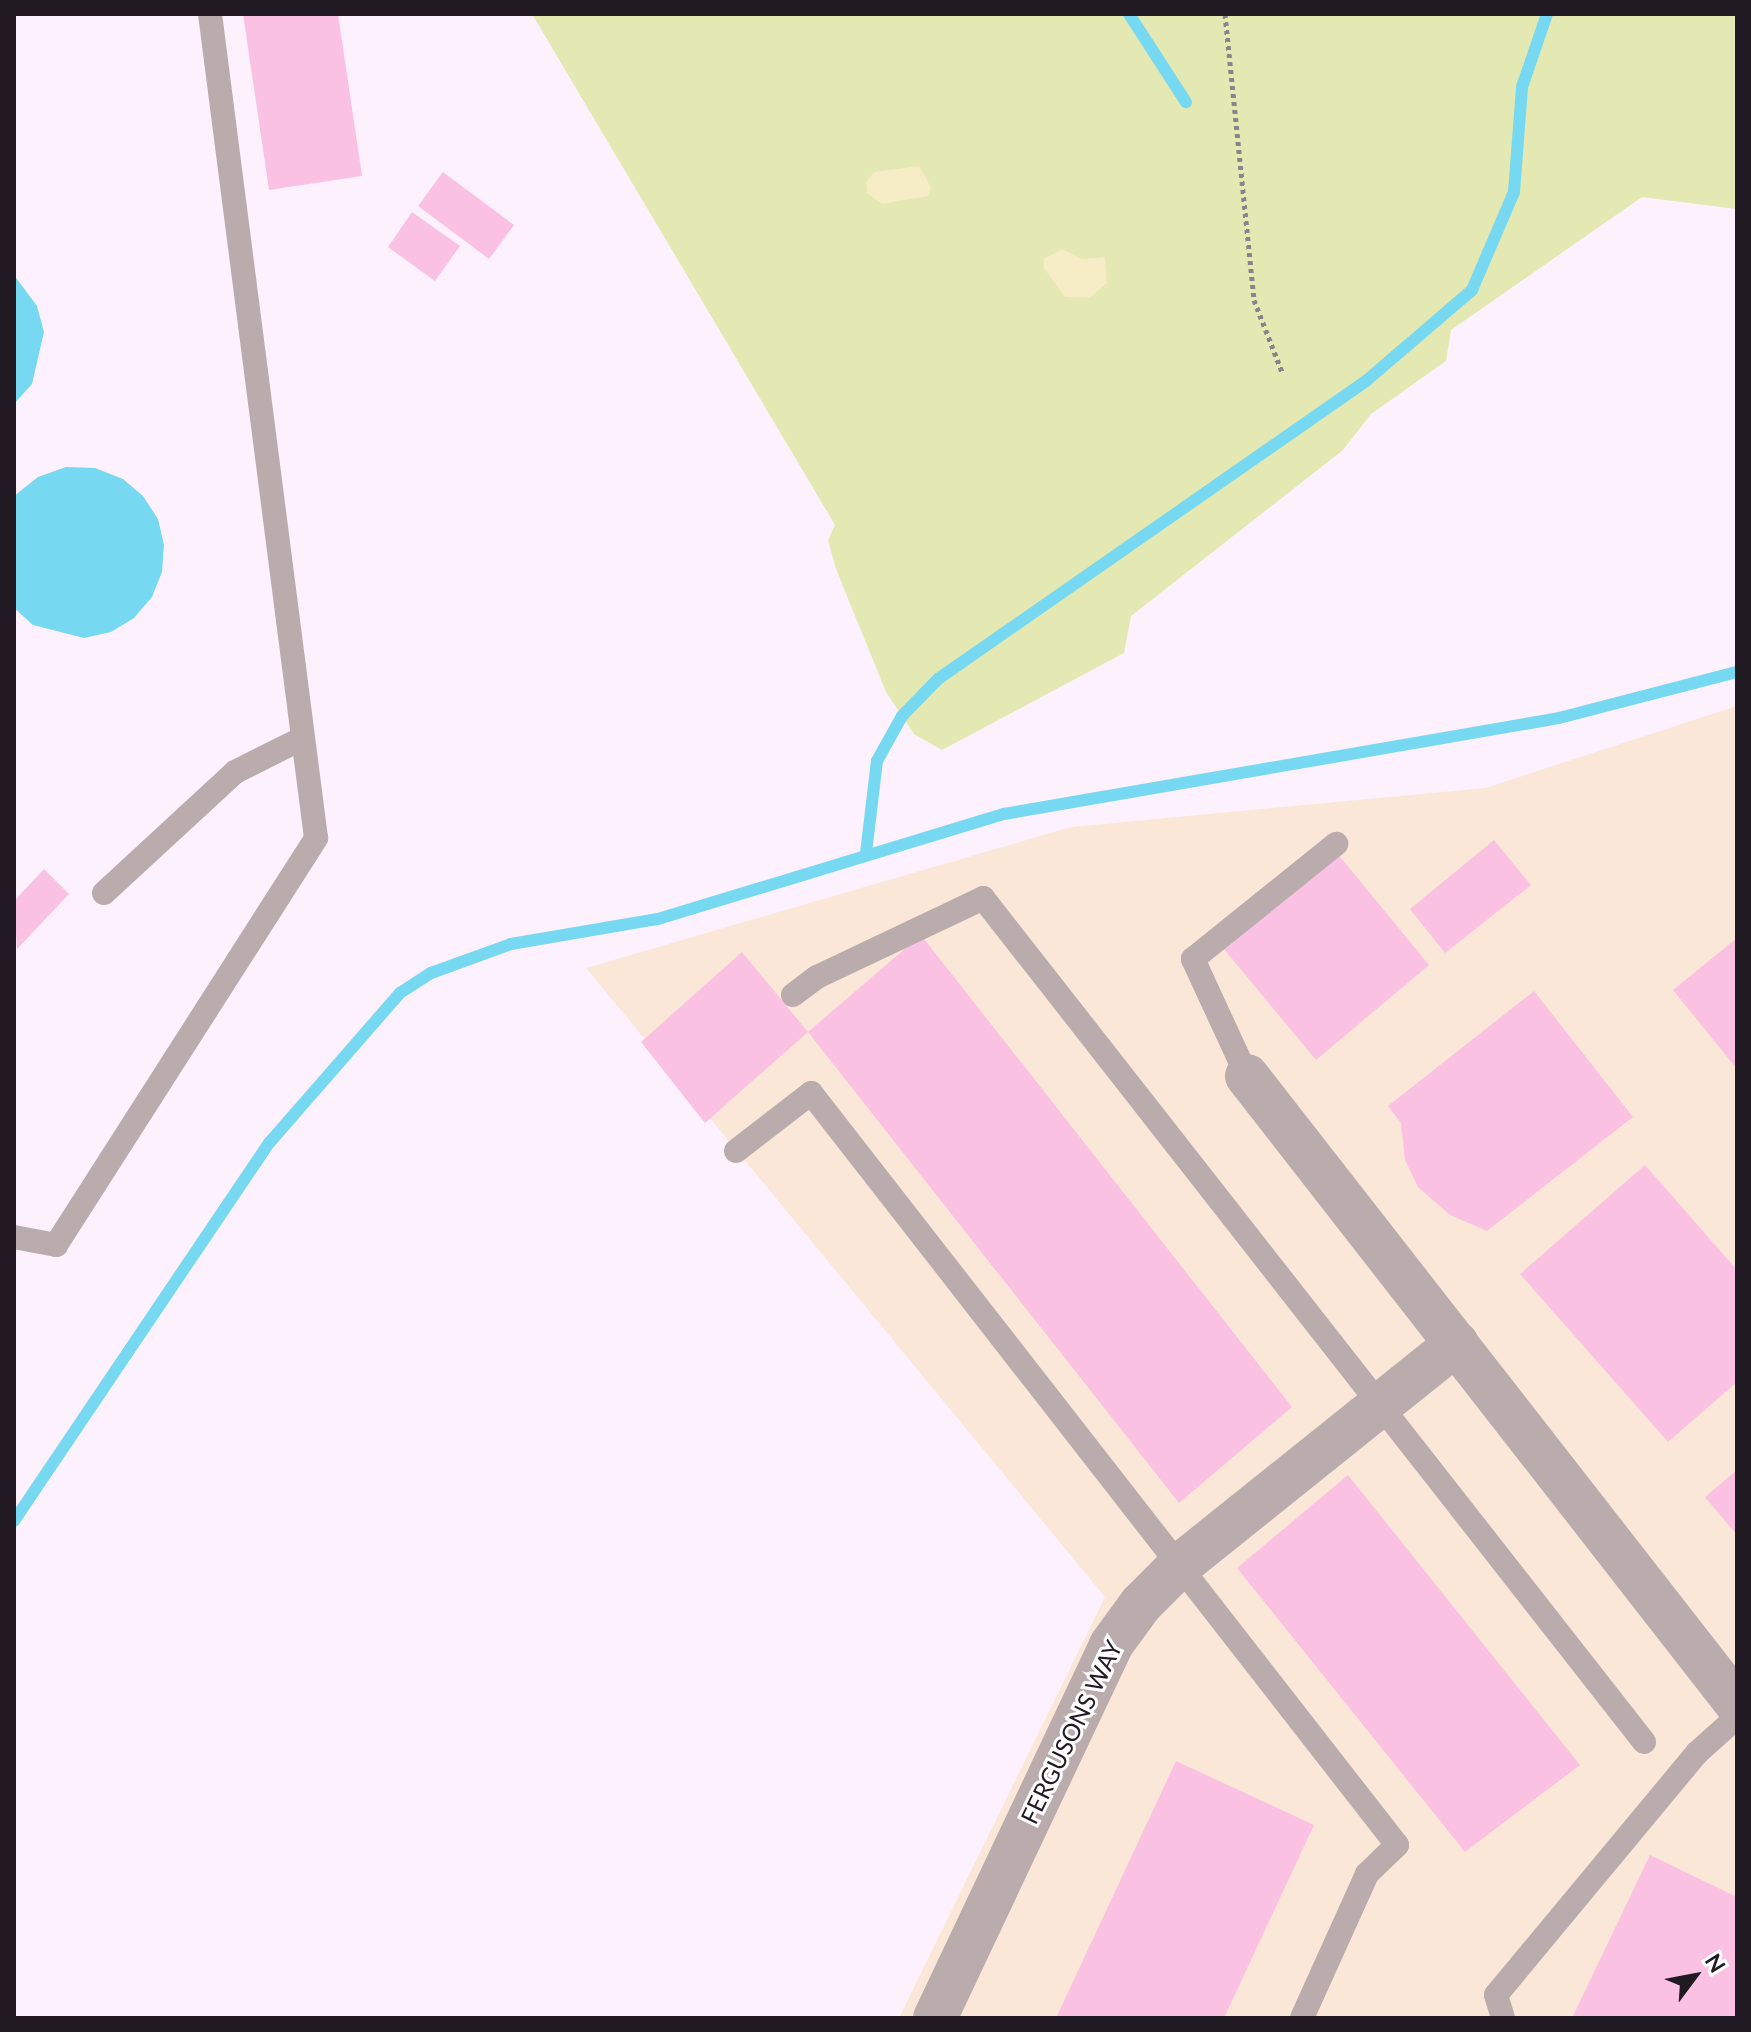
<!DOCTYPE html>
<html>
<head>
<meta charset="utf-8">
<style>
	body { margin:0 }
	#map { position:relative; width:1751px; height:2032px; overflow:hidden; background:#fdf1fe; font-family:Lato,sans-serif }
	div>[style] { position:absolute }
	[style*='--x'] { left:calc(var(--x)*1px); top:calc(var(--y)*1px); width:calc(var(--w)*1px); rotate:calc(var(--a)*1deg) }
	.industrial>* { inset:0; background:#fbe7d8 }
	.green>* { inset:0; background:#e4e8b2 }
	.sand>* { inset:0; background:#f6ecc6 }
	.water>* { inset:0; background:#77d8f2 }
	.stream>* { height:12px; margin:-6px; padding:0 6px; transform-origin:6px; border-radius:6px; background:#77d8f2 }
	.building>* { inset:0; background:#fbc1e2 }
	.path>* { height:5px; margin-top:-2.5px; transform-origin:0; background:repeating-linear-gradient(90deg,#8b828c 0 4px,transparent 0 8px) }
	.service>* { height:24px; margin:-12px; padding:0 12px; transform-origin:12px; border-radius:12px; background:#baacac }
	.minor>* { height:44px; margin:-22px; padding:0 22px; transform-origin:22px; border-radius:22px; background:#baacac }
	span { translate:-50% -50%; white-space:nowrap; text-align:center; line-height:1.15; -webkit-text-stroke:6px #fff; paint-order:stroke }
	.street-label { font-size:24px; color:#211a22 }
	.frame { position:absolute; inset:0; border:16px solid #211a22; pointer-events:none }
	.north { position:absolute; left:1655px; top:1936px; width:80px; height:80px; -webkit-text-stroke:6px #fff; paint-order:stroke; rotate:58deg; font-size:22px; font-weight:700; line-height:32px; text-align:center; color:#211a22 }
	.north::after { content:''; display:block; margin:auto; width:28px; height:36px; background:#211a22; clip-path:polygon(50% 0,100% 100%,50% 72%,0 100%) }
</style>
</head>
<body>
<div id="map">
	<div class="industrial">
		<div style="clip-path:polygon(1737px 706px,1737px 2018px,899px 2018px,1105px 1597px,586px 968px,1071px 827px,1485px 788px)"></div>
	</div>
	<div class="green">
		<div style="clip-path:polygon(532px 14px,1737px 14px,1737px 209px,1642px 197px,1451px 330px,1446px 361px,1371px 414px,1343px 450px,1131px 616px,1124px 653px,942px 750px,914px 734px,886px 692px,836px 569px,828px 540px,835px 525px)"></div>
	</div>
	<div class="sand">
		<div style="clip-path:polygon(919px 166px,931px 187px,928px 196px,882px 204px,867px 193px,866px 182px,874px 172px)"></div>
		<div style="clip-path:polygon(1062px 249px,1083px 259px,1105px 257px,1107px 283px,1090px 298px,1065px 297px,1043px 267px,1044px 259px)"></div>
	</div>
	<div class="water">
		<div style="clip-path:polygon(14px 275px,37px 306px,44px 332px,32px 384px,14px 404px)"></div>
		<div style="clip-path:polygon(66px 467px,95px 468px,123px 479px,143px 496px,158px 519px,164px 545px,162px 572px,152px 597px,134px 618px,111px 632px,84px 638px,33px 625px,14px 608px,14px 496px,38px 477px)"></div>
	</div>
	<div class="stream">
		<div style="--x:1129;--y:14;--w:105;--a:57.1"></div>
		<div style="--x:866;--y:853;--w:93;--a:-83.2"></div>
		<div style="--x:877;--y:761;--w:51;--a:-60.9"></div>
		<div style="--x:902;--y:716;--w:52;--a:-45.8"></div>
		<div style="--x:938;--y:679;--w:522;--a:-34.85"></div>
		<div style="--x:1366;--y:381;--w:140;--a:-40.6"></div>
		<div style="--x:1472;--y:290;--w:107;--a:-66.8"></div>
		<div style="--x:1514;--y:192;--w:105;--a:-85.6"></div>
		<div style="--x:1522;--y:87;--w:77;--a:-71.1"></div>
		<div style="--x:14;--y:1521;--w:457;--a:-56"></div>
		<div style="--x:270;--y:1142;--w:198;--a:-48.9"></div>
		<div style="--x:400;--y:993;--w:37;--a:-33"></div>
		<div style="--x:431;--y:973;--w:85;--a:-19.9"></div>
		<div style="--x:511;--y:944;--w:149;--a:-9.7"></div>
		<div style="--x:658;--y:919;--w:362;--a:-16.9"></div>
		<div style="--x:1004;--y:814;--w:563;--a:-9.81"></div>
		<div style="--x:1559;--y:718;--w:184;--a:-14.5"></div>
	</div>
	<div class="building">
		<div style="clip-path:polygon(243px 14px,338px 14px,362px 176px,269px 190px)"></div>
		<div style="clip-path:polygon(443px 172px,514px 225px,489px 259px,418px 206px)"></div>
		<div style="clip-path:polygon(412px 212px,460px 246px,435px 281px,388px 247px)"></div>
		<div style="clip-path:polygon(1494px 840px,1531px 885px,1445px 953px,1410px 909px)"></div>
		<div style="clip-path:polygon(1337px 853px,1429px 965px,1316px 1060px,1223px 948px)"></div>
		<div style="clip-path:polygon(44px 869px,69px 894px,17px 949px,14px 901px)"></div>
		<div style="clip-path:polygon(921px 935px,1292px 1407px,1179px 1503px,808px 1032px,705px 1123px,641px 1042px,742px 952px,808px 1032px)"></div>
		<div style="clip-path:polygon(1737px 938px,1737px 1069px,1673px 990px)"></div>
		<div style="clip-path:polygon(1534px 991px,1633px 1117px,1487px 1231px,1450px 1215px,1418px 1187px,1405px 1160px,1401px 1123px,1388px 1106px)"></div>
		<div style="clip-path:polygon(1645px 1165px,1737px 1270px,1737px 1382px,1668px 1442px,1520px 1274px)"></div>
		<div style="clip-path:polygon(1737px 1470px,1737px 1535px,1705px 1497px)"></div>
		<div style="clip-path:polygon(1348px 1475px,1580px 1765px,1465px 1852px,1237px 1568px)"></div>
		<div style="clip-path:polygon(1176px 1761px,1314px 1825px,1224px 2018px,1056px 2018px)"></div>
		<div style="clip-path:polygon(1650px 1855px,1737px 1897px,1737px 2018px,1572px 2018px)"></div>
	</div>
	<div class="path">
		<div style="--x:1225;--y:14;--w:287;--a:84.2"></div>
		<div style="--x:1254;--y:300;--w:77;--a:68.7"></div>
	</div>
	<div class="service">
		<div style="--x:104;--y:893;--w:178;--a:-42.7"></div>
		<div style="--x:235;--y:772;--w:76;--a:-26.6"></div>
		<div style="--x:793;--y:995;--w:30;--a:-37"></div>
		<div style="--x:817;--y:977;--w:184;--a:-25.4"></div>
		<div style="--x:983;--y:898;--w:1072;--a:51.93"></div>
		<div style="--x:1247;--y:1076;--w:129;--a:-114.8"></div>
		<div style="--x:1193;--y:959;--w:184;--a:-38.8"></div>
		<div style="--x:736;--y:1151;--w:95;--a:-37.7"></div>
		<div style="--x:811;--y:1093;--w:953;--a:52.07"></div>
		<div style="--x:1397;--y:1845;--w:42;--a:136"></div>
		<div style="--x:1367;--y:1874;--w:158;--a:114.3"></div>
		<div style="--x:14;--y:1237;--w:43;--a:10.8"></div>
		<div style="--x:56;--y:1245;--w:483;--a:-57.4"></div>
		<div style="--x:316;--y:838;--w:831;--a:-97.33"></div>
		<div style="--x:1503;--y:2018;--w:24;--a:-107"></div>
		<div style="--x:1496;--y:1995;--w:315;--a:-50.3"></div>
		<div style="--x:1697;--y:1753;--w:54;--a:-42"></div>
	</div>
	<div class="minor">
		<div style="--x:1247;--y:1076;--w:797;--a:52.04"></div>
		<div style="--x:935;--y:2018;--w:412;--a:-64.7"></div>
		<div style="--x:1111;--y:1645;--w:51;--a:-53.8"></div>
		<div style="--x:1141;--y:1604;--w:54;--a:-45"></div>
		<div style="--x:1179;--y:1566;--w:356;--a:-38.7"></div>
	</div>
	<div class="street-label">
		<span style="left:1071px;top:1732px;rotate:-64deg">FERGUSONS WAY</span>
	</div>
	<div class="frame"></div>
	<div class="north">N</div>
</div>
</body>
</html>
